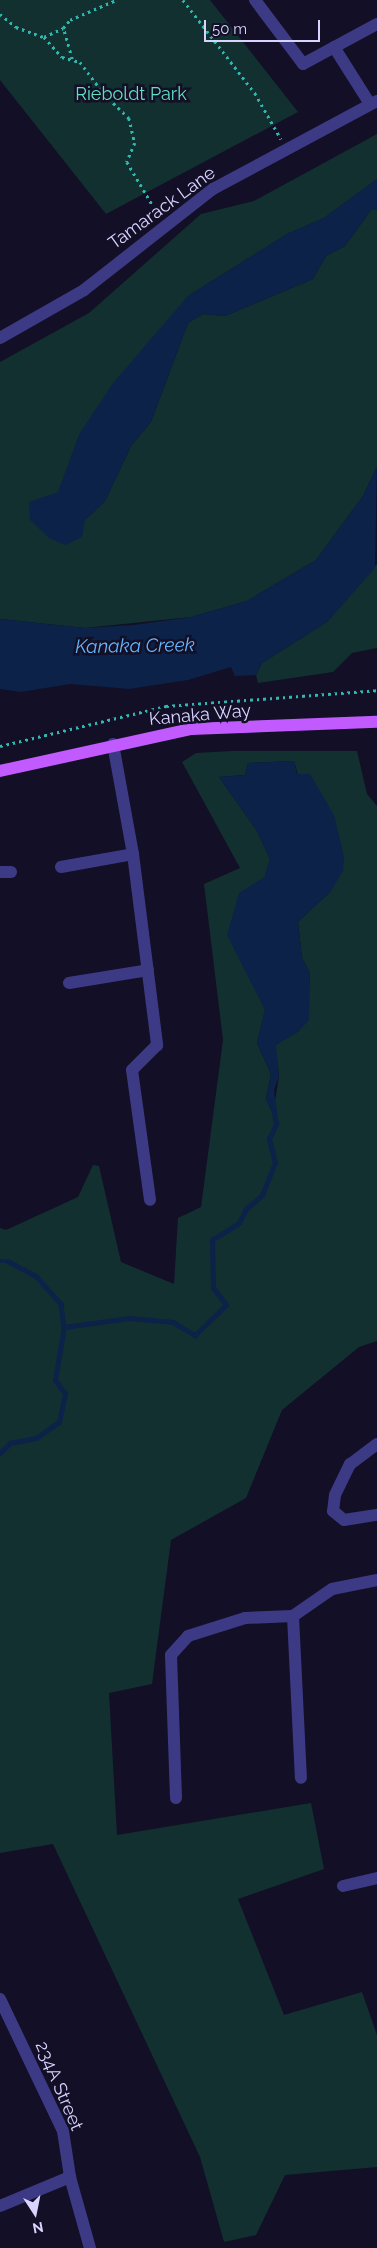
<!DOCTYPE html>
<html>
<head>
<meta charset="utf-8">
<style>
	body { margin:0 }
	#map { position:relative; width:377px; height:2248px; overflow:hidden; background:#130f26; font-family:Raleway,sans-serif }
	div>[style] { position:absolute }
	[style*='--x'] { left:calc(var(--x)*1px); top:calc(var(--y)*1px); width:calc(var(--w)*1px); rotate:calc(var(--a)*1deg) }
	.green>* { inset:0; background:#12302f }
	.water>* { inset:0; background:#0c2248 }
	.stream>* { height:4.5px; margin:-2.25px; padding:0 2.25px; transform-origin:2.25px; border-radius:2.25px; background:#0c2248 }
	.path>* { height:2.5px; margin-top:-1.25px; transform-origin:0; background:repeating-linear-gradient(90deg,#2fb8b0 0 2.5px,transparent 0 6.5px) }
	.minor>* { height:12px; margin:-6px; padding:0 6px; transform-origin:6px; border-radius:6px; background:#3d3a85 }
	.major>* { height:12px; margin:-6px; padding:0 6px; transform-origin:6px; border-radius:6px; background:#c25bff }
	span { translate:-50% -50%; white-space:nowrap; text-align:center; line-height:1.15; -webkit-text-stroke:5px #130f26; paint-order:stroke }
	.park-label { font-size:18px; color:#5fe0c0 }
	.street-label { font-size:18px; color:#d9d4ff }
	.water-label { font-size:19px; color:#62b6ff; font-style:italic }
	.north { position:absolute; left:10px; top:2188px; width:50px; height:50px; -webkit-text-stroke:4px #130f26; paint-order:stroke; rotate:169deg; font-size:14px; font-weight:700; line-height:20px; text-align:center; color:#d9d4ff }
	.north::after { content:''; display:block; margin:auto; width:18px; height:22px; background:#d9d4ff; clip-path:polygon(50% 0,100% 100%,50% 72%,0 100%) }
	.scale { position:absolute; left:204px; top:20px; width:116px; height:22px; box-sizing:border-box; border:2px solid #d9d4ff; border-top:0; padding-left:6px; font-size:15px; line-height:18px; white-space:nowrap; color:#d9d4ff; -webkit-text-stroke:4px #130f26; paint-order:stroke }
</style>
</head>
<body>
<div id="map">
	<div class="green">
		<div style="clip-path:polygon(0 0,210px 0,298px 112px,106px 214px,0 80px)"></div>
		<div style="clip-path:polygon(377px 134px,377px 179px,324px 218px,287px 234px,188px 296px,80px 433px,58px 493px,85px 520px,105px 501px,131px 446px,151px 422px,188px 323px,203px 314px,225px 316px,313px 279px,326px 256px,345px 246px,371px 210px,377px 210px,377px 467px,363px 496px,316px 560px,247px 601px,191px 617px,85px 628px,0 619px,0 362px,89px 313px,201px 214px,254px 201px)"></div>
		<div style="clip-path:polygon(377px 564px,377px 648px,352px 653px,333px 672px,258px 683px,256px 675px,262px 663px,327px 622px)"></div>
		<div style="clip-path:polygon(evenodd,232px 751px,357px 751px,367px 794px,377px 806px,377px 1341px,359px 1347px,282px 1410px,246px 1498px,171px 1540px,152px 1684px,109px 1693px,117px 1835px,311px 1803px,324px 1869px,238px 1899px,284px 2015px,362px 1992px,377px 2035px,377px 2167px,285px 2175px,256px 2235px,224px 2242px,200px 2157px,53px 1844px,0 1853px,0 1228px,6px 1230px,78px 1197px,93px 1165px,99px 1166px,121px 1262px,174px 1284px,178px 1218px,201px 1207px,223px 1040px,204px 884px,240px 868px,182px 762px,196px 753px,232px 751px,294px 761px,331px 891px,298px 922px,302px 958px,310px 973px,309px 994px,299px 1031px,275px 1045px,279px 1076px,273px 1114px,266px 1099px,271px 1074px,257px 1043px,265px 1010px,257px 989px,239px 894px,265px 877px,270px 859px,257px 831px,219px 777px,245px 775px,248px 763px,294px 761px)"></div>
	</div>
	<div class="water">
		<div style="clip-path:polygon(377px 179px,377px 210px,371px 210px,345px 246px,326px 256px,313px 279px,225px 316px,203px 314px,188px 323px,151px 422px,131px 446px,105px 501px,85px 520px,82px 537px,65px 545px,49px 538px,30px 520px,29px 502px,58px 492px,80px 433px,113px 383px,188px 296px,287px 234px,324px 218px)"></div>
		<div style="clip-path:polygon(377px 467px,375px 568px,327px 622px,262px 663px,256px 675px,235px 676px,231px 667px,188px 680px,129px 689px,70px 684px,21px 692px,0 689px,0 619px,85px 628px,134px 625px,191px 617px,247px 601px,316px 560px,363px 496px)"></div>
		<div style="clip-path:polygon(294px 761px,297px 774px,310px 774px,334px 815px,344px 857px,343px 871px,331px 891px,298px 922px,302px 958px,310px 973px,309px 1020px,299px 1031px,276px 1045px,279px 1076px,274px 1090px,277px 1112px,273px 1114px,266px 1099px,271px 1074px,257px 1043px,265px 1010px,227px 935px,239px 893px,265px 877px,270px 859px,257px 831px,219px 777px,245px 775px,248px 763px)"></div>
	</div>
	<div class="stream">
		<div style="--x:0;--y:1261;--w:8;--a:0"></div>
		<div style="--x:8;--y:1261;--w:32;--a:28"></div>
		<div style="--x:36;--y:1276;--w:38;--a:48"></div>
		<div style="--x:61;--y:1304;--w:23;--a:83"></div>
		<div style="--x:0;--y:1453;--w:14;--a:-45"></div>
		<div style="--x:10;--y:1443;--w:26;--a:-11"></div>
		<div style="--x:36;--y:1438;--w:28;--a:-35"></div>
		<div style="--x:59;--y:1422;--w:29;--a:-78"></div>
		<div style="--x:65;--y:1394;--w:17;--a:-126"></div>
		<div style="--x:55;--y:1380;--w:54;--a:-80.4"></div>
		<div style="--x:64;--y:1327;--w:67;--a:-7.8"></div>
		<div style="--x:130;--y:1318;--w:43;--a:5.3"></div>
		<div style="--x:173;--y:1322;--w:26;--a:31"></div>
		<div style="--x:195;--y:1335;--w:43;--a:-44.1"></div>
		<div style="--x:226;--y:1305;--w:21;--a:-127"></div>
		<div style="--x:213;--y:1288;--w:48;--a:-91.2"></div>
		<div style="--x:212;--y:1240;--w:32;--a:-32"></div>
		<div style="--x:239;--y:1223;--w:16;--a:-63"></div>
		<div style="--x:246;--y:1209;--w:21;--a:-41"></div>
		<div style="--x:262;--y:1195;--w:35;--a:-68"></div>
		<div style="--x:275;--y:1163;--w:25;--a:-104"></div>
		<div style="--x:269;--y:1139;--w:17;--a:-65"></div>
		<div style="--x:276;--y:1124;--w:16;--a:-101"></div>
	</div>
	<div class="path">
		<div style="--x:183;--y:0;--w:118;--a:52.3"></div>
		<div style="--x:255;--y:93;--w:53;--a:60.5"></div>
		<div style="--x:0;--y:14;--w:21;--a:39"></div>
		<div style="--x:16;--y:27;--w:30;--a:20"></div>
		<div style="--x:44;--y:37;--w:27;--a:48"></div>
		<div style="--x:62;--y:57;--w:19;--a:16"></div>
		<div style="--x:80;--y:62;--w:40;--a:53"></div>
		<div style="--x:104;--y:94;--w:35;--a:44"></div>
		<div style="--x:129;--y:118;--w:26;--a:77"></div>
		<div style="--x:135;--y:143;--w:21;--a:113"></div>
		<div style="--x:127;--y:162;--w:63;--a:59.3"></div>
		<div style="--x:44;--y:37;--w:21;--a:-25"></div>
		<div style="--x:72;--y:59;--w:32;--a:-106"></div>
		<div style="--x:63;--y:28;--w:11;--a:-49"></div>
		<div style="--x:70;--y:20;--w:50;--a:-23.5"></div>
		<div style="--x:0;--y:746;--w:171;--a:-13.5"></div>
		<div style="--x:166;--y:706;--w:212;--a:-4.3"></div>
	</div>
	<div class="minor">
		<div style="--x:255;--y:0;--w:80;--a:53.1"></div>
		<div style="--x:303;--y:64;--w:84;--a:-28.4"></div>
		<div style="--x:334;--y:47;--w:67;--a:57.7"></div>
		<div style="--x:0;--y:338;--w:97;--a:-29.7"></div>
		<div style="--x:84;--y:290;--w:164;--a:-38.1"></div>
		<div style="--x:213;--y:189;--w:186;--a:-28.2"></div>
		<div style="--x:113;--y:744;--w:112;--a:79.7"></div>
		<div style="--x:133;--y:854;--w:193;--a:82.8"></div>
		<div style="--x:157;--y:1045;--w:35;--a:135"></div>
		<div style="--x:132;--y:1070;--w:131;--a:82.1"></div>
		<div style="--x:61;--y:867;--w:73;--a:-10.2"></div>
		<div style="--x:0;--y:872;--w:11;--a:0"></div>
		<div style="--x:69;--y:983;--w:80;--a:-9.3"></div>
		<div style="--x:377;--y:1444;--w:34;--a:143"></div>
		<div style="--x:350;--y:1464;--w:34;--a:116"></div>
		<div style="--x:335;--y:1495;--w:16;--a:97"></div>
		<div style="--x:333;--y:1511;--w:14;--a:39"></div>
		<div style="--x:344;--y:1520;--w:33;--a:-9"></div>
		<div style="--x:293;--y:1616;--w:162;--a:87.2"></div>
		<div style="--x:176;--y:1798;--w:143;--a:-92"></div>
		<div style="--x:171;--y:1655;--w:25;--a:-48"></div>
		<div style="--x:188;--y:1636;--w:60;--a:-17.5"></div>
		<div style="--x:245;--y:1618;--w:48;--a:-2.4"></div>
		<div style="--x:293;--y:1616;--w:47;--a:-34.7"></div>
		<div style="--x:332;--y:1589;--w:46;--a:-11.3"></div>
		<div style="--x:343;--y:1886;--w:35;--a:-13"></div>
		<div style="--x:0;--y:1999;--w:146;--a:64.5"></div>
		<div style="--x:63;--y:2131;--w:47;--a:81.3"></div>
		<div style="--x:70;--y:2177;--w:74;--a:74.3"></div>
		<div style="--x:0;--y:2206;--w:76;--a:-22.5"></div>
	</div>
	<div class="major">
		<div style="--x:0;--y:771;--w:196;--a:-12.4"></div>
		<div style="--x:191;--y:729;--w:186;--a:-2.2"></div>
	</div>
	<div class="park-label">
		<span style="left:131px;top:94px">Rieboldt Park</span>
	</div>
	<div class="street-label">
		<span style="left:162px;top:208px;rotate:-36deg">Tamarack Lane</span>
		<span style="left:200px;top:715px;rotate:-5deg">Kanaka Way</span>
		<span style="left:59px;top:2086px;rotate:67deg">234A Street</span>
	</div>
	<div class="water-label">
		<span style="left:135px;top:646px;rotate:-1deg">Kanaka Creek</span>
	</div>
	<div class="north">N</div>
	<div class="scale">50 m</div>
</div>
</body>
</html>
